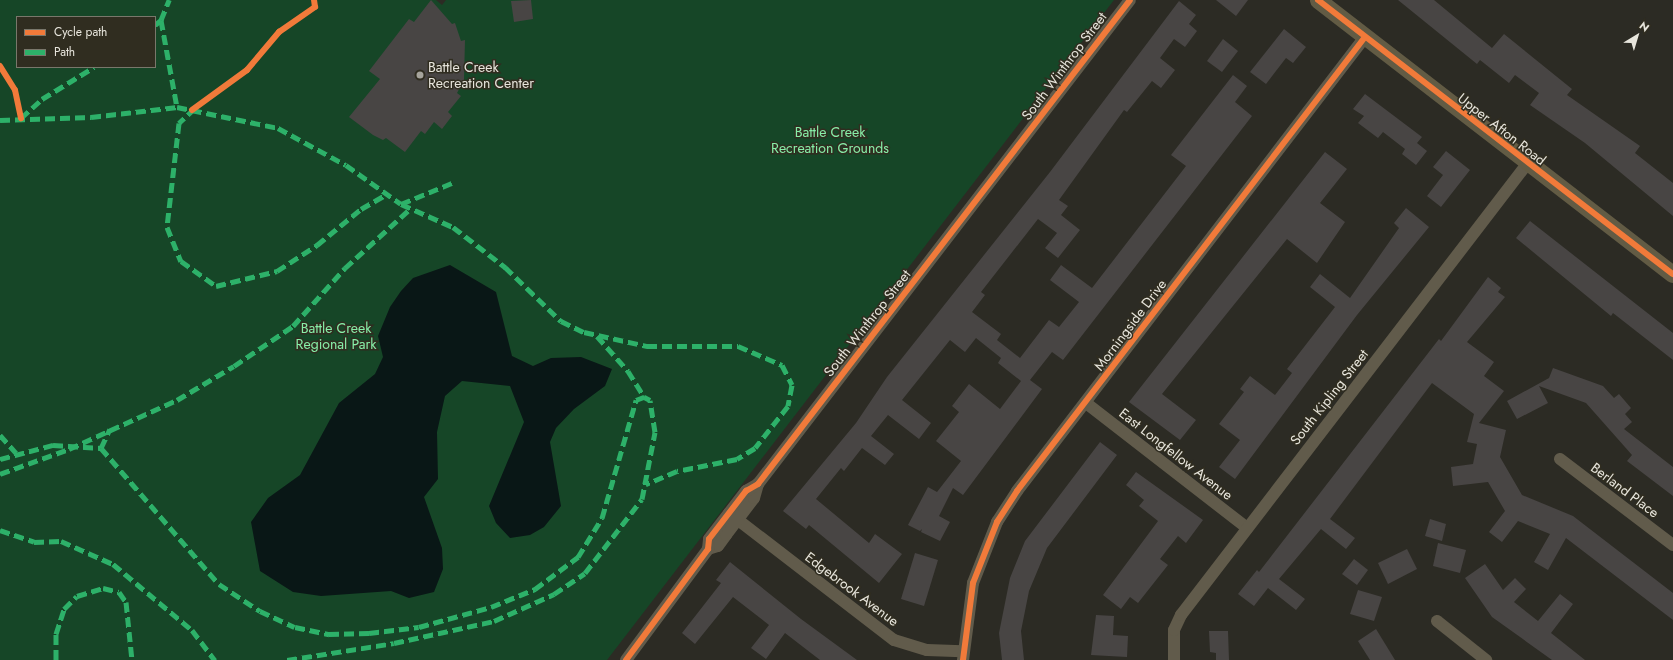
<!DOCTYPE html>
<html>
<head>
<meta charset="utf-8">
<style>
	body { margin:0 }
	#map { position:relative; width:1673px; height:660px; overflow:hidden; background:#2c2b24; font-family:Jost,sans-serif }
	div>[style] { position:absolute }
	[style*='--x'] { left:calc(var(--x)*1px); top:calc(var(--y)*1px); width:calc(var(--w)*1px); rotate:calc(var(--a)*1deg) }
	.green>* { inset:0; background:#164627 }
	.water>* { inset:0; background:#091716 }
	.building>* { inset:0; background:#484544 }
	.street>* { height:12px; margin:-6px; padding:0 6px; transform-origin:6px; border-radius:6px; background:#615b4b }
	.secondary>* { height:17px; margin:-8.5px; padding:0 8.5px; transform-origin:8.5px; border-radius:8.5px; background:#625b44 }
	.quiet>* { height:5px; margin-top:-2.5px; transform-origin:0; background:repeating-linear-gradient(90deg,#2db169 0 10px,transparent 0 15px) }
	.cycleway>* { height:6px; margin:-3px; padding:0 3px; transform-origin:3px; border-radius:3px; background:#f17a3a }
	.dots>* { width:11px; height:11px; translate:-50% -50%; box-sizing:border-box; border:2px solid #302d20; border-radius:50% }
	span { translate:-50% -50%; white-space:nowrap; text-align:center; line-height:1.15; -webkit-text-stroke:3px #302d20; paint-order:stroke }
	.street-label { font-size:14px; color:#e7e5dc }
	.poi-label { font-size:14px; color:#e7e5dc }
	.left { translate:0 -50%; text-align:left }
	.park-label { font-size:14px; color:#87efa8 }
	.legend { position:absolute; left:16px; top:16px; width:140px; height:52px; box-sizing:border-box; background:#302d20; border:1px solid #79776b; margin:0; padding:5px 7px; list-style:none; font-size:12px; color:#e7e5dc }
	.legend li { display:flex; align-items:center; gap:8px; height:20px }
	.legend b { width:20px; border:1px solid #79776b }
	.north { position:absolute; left:1617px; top:16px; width:40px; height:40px; -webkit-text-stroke:3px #302d20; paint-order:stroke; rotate:38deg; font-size:11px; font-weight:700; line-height:16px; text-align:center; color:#e7e5dc }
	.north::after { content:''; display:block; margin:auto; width:14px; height:18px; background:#e7e5dc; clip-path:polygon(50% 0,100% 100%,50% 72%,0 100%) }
</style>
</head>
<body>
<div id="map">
	<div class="green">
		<div style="clip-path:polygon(evenodd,0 0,436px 0,442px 5px,446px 0,1114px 0,607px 660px,0 660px,0 0,17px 17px,155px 17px,155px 67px,17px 67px,17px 17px)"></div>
	</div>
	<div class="water">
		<div style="clip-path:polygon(450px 265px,496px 292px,512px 356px,533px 366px,551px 358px,581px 357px,612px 369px,605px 386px,574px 409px,556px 428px,550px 442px,561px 506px,544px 527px,530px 535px,510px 538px,496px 523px,489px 506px,524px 422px,510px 386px,462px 381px,445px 396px,437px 432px,438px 479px,424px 497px,442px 548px,443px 569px,434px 592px,409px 598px,391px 591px,321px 596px,293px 592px,260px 571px,251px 522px,268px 498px,300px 475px,339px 403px,375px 374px,383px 357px,378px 336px,390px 307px,401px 291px,413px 278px)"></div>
	</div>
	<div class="building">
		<div style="clip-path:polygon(431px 0,452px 24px,455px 23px,461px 41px,465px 40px,464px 80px,457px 93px,461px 96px,448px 112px,452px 116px,442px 129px,434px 122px,425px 134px,421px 131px,405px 152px,386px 138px,383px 140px,373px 135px,349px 117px,380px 79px,369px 71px,409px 19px,414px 22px)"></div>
		<div style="clip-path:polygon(531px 0,533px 19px,514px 22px,511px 1px)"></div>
		<div style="clip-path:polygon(1216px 0,1248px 0,1236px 16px)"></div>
		<div style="clip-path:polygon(1398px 0,1434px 0,1492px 48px,1504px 34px,1572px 89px,1567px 95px,1640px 146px,1635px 153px,1673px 183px,1673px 216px,1585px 143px,1530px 105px,1539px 93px,1515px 75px,1509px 83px,1480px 60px,1477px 64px)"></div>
		<div style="clip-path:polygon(1179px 1px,1196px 15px,1189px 24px,1197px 31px,1185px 47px,1174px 39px,1160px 58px,1175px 70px,1161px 88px,1152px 81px,1127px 112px,1124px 110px,1059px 200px,1068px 206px,1061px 215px,1080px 230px,1058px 258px,1045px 248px,1057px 233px,1038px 219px,981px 292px,985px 295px,972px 312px,1001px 334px,997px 340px,1020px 358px,1049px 320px,1059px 327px,1079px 302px,1050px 280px,1061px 265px,1092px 288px,1186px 166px,1171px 155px,1233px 75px,1247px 86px,1235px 102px,1252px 116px,1063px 360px,1052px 352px,1030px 380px,1042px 389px,963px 495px,953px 488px,939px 516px,950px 522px,940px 541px,921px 532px,922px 529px,920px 531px,908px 525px,928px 487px,937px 492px,961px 461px,936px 441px,959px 412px,952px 406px,969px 384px,1000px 409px,1021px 381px,998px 363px,1001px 358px,976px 338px,965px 352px,950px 340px,902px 400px,931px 423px,919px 439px,888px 415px,871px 436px,894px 454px,885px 465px,862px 448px,844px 471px,841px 468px,816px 499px,869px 543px,875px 534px,902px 554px,879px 583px,809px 525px,806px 529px,783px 511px,856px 423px,887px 377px,1050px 172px)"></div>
		<div style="clip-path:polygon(1284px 29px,1306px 47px,1293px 63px,1286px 58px,1266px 84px,1250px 72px)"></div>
		<div style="clip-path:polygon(1223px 39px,1238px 51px,1222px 72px,1207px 61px)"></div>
		<div style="clip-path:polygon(1365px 94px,1422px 137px,1417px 143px,1427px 151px,1416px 165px,1402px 154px,1405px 149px,1383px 132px,1378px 138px,1358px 123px,1364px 116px,1353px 109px)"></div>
		<div style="clip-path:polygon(1446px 151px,1470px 170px,1441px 207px,1427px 196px,1443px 175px,1433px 167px)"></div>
		<div style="clip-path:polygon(1325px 152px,1347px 169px,1320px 203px,1345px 222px,1317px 263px,1287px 239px,1162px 394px,1196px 420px,1180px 440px,1129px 402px)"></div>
		<div style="clip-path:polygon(1406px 208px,1429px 227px,1357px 315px,1235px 479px,1219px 467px,1240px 440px,1219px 424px,1244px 392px,1240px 389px,1250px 376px,1275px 395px,1292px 373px,1287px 369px,1335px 307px,1310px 287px,1320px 274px,1350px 298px,1399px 228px,1394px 223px)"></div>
		<div style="clip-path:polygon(1530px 221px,1673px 333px,1673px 360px,1613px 313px,1611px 316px,1516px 238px)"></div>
		<div style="clip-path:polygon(1488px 277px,1501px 288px,1498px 292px,1505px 297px,1467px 342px,1494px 362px,1484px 376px,1504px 391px,1479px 423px,1506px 430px,1500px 457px,1522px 495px,1573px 516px,1673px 593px,1673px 620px,1566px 538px,1548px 570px,1534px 562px,1550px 534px,1518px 521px,1502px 542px,1489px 532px,1505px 511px,1488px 482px,1453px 486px,1451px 467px,1473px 464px,1477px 444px,1467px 442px,1474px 414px,1432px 383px,1330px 519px,1355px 538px,1346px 549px,1321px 529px,1279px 579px,1305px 599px,1296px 610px,1268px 588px,1254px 606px,1238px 594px,1257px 570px,1259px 572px,1439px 339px,1441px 341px)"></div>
		<div style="clip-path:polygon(1553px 368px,1603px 386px,1614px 398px,1619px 394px,1631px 408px,1625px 414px,1632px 422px,1624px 429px,1673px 467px,1673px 496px,1627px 461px,1632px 455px,1586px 403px,1539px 386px,1548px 403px,1517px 419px,1507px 401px,1549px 378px)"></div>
		<div style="clip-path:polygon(1100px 442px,1117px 455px,1047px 548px,1029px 591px,1021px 631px,1024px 660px,1002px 660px,999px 633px,1010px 578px,1025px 541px)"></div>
		<div style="clip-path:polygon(1136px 472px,1203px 520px,1186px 543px,1178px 536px,1160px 559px,1168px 565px,1138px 603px,1130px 597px,1121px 609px,1103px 595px,1158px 521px,1139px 506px,1144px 500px,1126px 485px)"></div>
		<div style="clip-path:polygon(1430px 519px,1446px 524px,1442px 541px,1425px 536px)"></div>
		<div style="clip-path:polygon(1438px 543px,1466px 550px,1460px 573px,1433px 566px)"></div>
		<div style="clip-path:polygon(1407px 549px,1417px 569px,1388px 584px,1378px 563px)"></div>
		<div style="clip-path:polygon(915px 553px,938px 560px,924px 606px,901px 599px)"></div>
		<div style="clip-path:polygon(1354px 559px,1368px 570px,1357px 585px,1342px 574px)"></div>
		<div style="clip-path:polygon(730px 562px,801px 619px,857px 660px,820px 660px,785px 633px,766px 659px,751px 648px,769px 625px,733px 597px,695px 644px,682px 633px,721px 583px,716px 580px)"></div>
		<div style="clip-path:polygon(1485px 564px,1503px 590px,1515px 578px,1526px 589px,1514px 602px,1538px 621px,1560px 594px,1573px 604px,1551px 633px,1585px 660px,1552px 660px,1492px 617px,1465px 578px)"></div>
		<div style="clip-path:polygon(1358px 590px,1382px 597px,1374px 621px,1350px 614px)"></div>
		<div style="clip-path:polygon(1096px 615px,1114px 616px,1113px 635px,1128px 636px,1127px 657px,1091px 655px)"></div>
		<div style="clip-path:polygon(1376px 629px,1395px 660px,1370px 660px,1358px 641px)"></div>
		<div style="clip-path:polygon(1209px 631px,1228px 631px,1229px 660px,1216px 660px,1216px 653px,1210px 652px)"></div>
	</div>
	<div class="street">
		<div style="--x:1086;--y:403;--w:204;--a:37.8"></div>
		<div style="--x:1560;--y:459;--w:142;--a:37.3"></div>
		<div style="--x:729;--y:513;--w:208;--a:37.6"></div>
		<div style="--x:894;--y:640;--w:34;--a:17"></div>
		<div style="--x:927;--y:650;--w:35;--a:2"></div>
		<div style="--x:708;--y:549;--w:10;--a:-17"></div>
		<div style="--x:718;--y:546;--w:14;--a:-54"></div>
		<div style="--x:726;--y:535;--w:46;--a:-52.9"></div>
		<div style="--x:754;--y:498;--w:15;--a:-74"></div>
		<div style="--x:1437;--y:621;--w:63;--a:38.5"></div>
		<div style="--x:626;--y:660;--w:138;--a:-53.5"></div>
		<div style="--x:708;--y:549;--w:10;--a:-84"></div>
		<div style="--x:709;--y:539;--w:61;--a:-52.4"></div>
		<div style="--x:746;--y:491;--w:14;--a:-30"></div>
		<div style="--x:758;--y:484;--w:610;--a:-52.45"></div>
		<div style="--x:963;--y:660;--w:78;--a:-82.6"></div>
		<div style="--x:973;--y:583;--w:66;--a:-68.5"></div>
		<div style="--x:997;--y:522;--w:37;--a:-57"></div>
		<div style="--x:1017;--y:491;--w:572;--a:-52.53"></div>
		<div style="--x:1174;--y:660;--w:30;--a:-90"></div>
		<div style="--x:1174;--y:630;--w:17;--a:-65"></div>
		<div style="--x:1181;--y:615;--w:568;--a:-52.51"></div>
	</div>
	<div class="secondary">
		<div style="--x:1318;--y:0;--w:448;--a:37.7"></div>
	</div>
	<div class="quiet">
		<div style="--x:161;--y:20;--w:88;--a:79.6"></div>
		<div style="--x:155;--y:25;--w:8;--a:-40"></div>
		<div style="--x:161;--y:20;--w:22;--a:-68"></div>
		<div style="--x:195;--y:108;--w:22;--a:137"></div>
		<div style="--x:179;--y:123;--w:105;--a:96.6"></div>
		<div style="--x:167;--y:227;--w:37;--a:68"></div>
		<div style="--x:181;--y:261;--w:43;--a:35.5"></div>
		<div style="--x:216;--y:286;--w:63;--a:-13.8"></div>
		<div style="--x:277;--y:271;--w:48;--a:-33"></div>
		<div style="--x:317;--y:245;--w:57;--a:-39.3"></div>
		<div style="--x:361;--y:209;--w:30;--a:-30"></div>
		<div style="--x:21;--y:118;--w:28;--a:-42"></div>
		<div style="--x:42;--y:99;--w:61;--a:-31.6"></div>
		<div style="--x:0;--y:120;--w:91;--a:-1.9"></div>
		<div style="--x:91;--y:117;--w:87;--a:-6.6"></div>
		<div style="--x:177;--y:107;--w:103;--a:11.7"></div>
		<div style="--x:278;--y:128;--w:77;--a:28.6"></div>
		<div style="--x:346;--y:165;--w:67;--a:35.3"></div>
		<div style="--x:401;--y:204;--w:57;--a:23.9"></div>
		<div style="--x:453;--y:227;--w:66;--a:37.6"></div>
		<div style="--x:505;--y:267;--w:78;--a:44"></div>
		<div style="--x:561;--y:321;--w:25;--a:26"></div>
		<div style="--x:584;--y:332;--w:65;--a:12.5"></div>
		<div style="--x:647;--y:346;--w:91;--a:0"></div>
		<div style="--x:738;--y:346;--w:48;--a:23.4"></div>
		<div style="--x:782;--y:365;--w:22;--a:63"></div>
		<div style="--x:792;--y:385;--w:21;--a:101"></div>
		<div style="--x:788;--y:406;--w:53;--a:128.2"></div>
		<div style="--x:755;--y:448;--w:21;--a:149"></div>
		<div style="--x:737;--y:459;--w:61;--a:168.7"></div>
		<div style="--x:677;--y:471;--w:34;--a:157"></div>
		<div style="--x:401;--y:204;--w:55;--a:-22.4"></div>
		<div style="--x:597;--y:336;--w:47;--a:48.5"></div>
		<div style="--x:628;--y:371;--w:31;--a:58"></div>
		<div style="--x:0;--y:435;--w:24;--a:48"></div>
		<div style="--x:101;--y:448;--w:21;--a:-65"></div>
		<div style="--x:0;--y:459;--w:55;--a:-14.8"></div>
		<div style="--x:53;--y:445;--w:48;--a:3.6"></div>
		<div style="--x:101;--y:448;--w:180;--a:49.1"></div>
		<div style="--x:219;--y:584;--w:49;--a:33.4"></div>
		<div style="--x:260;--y:611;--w:38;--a:25"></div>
		<div style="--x:295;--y:627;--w:35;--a:12"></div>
		<div style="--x:329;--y:634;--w:40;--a:-1.4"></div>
		<div style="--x:369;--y:633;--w:50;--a:-6.8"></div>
		<div style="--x:419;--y:627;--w:75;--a:-15.5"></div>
		<div style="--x:491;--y:607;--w:48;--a:-22.2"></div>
		<div style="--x:535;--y:589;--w:54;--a:-36.7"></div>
		<div style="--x:578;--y:557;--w:46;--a:-58.4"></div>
		<div style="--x:602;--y:518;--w:123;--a:-73.9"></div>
		<div style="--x:636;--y:400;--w:9;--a:-21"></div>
		<div style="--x:0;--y:474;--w:73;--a:-19.9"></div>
		<div style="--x:69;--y:449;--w:119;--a:-24.4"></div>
		<div style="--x:177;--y:400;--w:66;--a:-30.8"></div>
		<div style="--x:234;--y:366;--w:71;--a:-34.1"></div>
		<div style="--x:293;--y:326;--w:78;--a:-48.1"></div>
		<div style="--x:345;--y:268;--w:89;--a:-42.3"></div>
		<div style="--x:0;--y:530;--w:36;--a:19"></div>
		<div style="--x:34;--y:542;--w:27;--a:-2"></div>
		<div style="--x:61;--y:541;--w:57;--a:23.9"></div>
		<div style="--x:113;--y:564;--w:103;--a:39.9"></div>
		<div style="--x:192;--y:630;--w:38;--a:53"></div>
		<div style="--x:56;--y:660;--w:26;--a:-90"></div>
		<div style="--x:56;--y:634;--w:26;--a:-72"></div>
		<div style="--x:64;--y:609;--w:18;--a:-45"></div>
		<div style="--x:77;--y:596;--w:27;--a:-17"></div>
		<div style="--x:103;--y:588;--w:16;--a:14"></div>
		<div style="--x:119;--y:592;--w:12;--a:55"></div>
		<div style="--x:126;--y:602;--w:58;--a:84.1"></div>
		<div style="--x:287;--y:660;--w:108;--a:-9"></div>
		<div style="--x:394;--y:643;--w:102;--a:-12.4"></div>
		<div style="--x:494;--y:621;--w:66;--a:-24.2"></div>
		<div style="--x:554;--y:594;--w:37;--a:-34"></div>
		<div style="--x:585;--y:573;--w:93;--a:-52.4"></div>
		<div style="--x:642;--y:499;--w:68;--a:-79"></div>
		<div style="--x:655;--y:432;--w:32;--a:-99"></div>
		<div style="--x:650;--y:400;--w:7;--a:-153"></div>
	</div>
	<div class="cycleway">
		<div style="--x:1318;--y:0;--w:448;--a:37.7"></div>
		<div style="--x:0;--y:66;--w:28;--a:58"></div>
		<div style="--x:15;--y:90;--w:29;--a:78"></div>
		<div style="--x:192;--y:110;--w:68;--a:-36"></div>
		<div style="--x:247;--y:70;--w:50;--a:-49.9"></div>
		<div style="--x:279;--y:32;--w:44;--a:-34.8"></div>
		<div style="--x:315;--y:7;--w:7;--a:-98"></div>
		<div style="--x:626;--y:660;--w:138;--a:-53.5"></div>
		<div style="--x:708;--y:549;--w:10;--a:-84"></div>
		<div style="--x:709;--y:539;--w:61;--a:-52.4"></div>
		<div style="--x:746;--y:491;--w:14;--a:-30"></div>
		<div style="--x:758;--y:484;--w:610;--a:-52.45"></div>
		<div style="--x:963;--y:660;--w:78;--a:-82.6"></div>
		<div style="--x:973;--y:583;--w:66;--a:-68.5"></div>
		<div style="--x:997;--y:522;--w:37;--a:-57"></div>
		<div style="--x:1017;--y:491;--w:572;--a:-52.53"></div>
	</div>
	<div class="dots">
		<div style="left:420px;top:75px;background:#a6a49c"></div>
	</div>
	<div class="street-label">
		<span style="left:1064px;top:66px;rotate:-53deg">South Winthrop Street</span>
		<span style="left:1502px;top:129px;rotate:38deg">Upper Afton Road</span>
		<span style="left:867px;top:323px;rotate:-52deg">South Winthrop Street</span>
		<span style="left:1130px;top:325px;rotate:-53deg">Morningside Drive</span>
		<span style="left:1329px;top:397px;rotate:-52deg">South Kipling Street</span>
		<span style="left:1176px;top:454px;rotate:38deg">East Longfellow Avenue</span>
		<span style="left:1625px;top:490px;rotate:37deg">Berland Place</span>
		<span style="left:852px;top:589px;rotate:37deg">Edgebrook Avenue</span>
	</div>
	<div class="poi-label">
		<span class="left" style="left:428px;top:75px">Battle Creek<br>Recreation Center</span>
	</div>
	<div class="park-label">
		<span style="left:830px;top:140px">Battle Creek<br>Recreation Grounds</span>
		<span style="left:336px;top:336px">Battle Creek<br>Regional Park</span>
	</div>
	<ul class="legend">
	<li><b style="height:5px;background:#f17a3a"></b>Cycle path</li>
	<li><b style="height:5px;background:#2db169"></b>Path</li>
	</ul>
	<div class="north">N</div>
</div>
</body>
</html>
